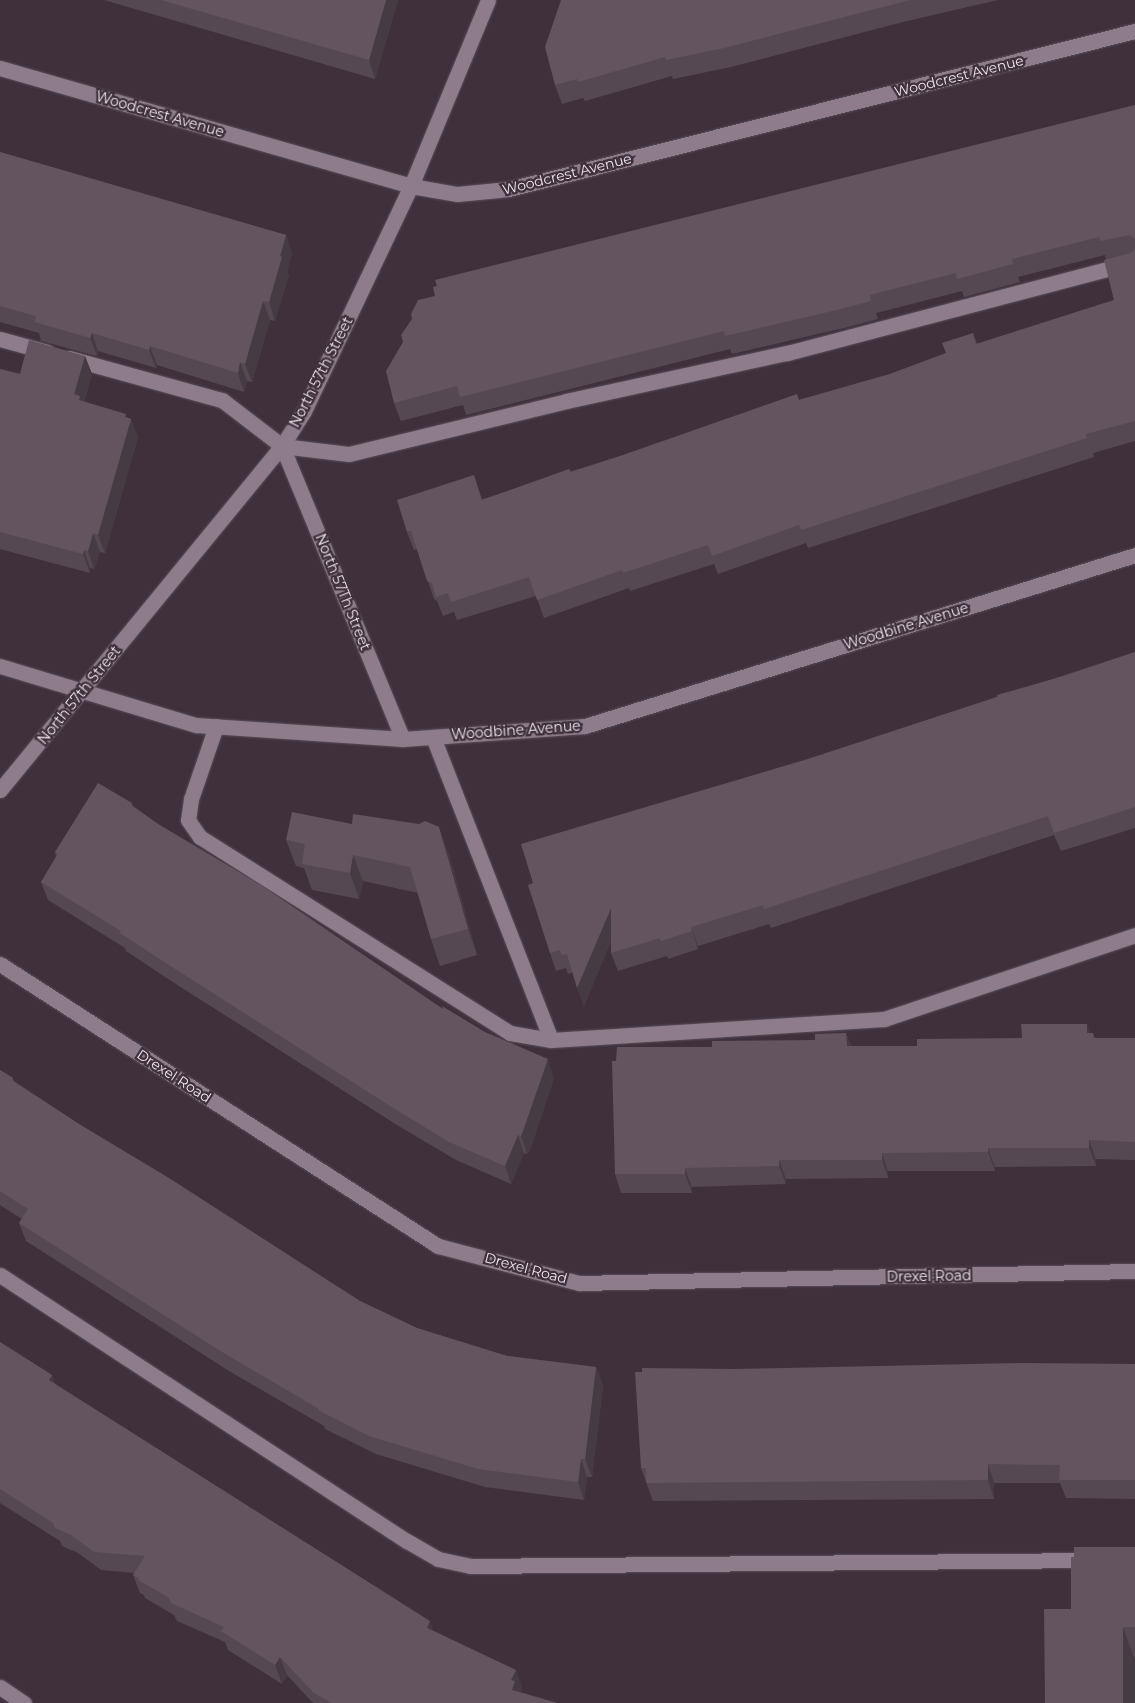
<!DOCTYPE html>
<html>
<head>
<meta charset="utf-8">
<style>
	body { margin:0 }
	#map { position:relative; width:1135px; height:1703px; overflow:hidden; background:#3f303c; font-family:Montserrat,sans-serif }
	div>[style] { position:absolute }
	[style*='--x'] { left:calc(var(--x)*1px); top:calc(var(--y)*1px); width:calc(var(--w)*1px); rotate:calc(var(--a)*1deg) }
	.roads { filter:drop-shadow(0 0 1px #5a4e58) drop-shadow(0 0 1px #5a4e58) }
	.minor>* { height:15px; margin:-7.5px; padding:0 7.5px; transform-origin:7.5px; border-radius:7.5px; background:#8e7c8a }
	.wall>* { inset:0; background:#564853 }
	.shaded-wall>* { inset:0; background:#463b43 }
	.building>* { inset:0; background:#645460 }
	span { translate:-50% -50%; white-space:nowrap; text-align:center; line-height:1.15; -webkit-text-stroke:4.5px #3f303c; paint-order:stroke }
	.street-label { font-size:14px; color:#f1e7ee }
</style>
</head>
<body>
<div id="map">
	<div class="roads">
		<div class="minor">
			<div style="--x:0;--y:68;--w:428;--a:16"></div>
			<div style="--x:411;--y:186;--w:47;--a:9.9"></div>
			<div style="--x:457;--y:194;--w:52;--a:-5.5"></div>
			<div style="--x:509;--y:189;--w:646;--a:-14.17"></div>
			<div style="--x:0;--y:339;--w:49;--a:15.5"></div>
			<div style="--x:69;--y:358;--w:159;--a:15.4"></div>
			<div style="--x:222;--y:400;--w:76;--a:37.5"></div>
			<div style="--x:282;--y:446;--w:67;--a:6.8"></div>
			<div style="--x:349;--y:454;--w:223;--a:-13.7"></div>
			<div style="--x:566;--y:401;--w:226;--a:-12.3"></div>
			<div style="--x:787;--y:353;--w:360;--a:-14.7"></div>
			<div style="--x:282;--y:446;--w:317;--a:67.6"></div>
			<div style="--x:0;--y:666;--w:205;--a:16.8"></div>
			<div style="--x:196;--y:725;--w:207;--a:3.9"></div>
			<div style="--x:403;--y:739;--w:182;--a:-4.1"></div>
			<div style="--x:585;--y:726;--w:576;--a:-17.27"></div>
			<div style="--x:216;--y:726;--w:77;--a:108.9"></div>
			<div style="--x:191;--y:799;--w:21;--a:98"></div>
			<div style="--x:188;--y:820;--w:21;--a:55"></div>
			<div style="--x:200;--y:837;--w:367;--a:32.3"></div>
			<div style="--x:510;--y:1033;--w:42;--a:9.7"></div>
			<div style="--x:551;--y:1040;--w:334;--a:-3.6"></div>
			<div style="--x:884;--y:1019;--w:265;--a:-18.5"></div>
			<div style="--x:433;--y:737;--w:325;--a:68.7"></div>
			<div style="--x:0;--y:790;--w:445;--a:-50.7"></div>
			<div style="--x:282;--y:446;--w:41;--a:-57.8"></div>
			<div style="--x:304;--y:411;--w:249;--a:-64.6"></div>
			<div style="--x:411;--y:186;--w:201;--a:-67.5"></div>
			<div style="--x:0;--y:964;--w:521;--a:32.77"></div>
			<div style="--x:438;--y:1246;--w:146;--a:14.7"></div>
			<div style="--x:579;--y:1283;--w:556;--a:-1.24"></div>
			<div style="--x:0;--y:1275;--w:486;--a:33.2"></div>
			<div style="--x:407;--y:1541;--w:36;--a:30"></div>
			<div style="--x:438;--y:1559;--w:33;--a:12"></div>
			<div style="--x:470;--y:1566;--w:621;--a:-0.55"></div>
			<div style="--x:0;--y:1687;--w:29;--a:34"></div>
		</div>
	</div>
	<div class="wall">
		<div style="clip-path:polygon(104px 0,398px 0,375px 79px)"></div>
		<div style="clip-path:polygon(561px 0,998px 0,903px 22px,731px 67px,673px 79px,672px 76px,585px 101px,583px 98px,562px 104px,555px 85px)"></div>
		<div style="clip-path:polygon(1135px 105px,1135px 441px,1093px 453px,1094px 457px,808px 548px,806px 543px,718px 574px,714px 564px,630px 591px,629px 588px,544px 618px,536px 596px,457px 620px,454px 612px,443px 616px,437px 601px,434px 599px,417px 549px,414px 550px,407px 532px,483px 499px,799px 400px,890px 374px,946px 353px,973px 333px,977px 344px,1114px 300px,1105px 255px,1018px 277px,1020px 282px,964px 297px,962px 291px,876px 313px,878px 319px,848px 327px,732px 354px,730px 349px,466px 415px,463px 405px,401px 421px,394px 403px,435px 296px)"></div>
		<div style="clip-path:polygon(0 152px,286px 235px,292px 253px,287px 271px,289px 275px,275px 321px,270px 320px,252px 382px,247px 381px,244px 392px,157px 365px,156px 368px,98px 351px,97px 356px,41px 341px,39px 333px,0 322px)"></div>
		<div style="clip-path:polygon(85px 356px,92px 374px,84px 402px,131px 419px,138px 437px,105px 553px,100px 552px,94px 569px,90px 568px,90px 573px,0 549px,0 369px,20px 374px)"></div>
		<div style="clip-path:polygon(1135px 652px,1135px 828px,1061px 851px,1054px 835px,771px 928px,769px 924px,698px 946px,698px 949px,668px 959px,667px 956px,618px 971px,611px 953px,611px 941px,584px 1006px,573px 972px,568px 974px,566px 968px,556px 971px,550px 953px,533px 883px,808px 759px)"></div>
		<div style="clip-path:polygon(132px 803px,133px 806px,158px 824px,443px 1009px,554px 1078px,530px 1150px,527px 1154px,524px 1153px,511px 1184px,456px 1160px,397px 1125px,165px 977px,126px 951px,125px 948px,48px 900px,41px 882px,56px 856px,55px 852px)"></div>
		<div style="clip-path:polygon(286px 840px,449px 854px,477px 955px,440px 966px,431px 939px,418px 893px,363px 881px,359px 899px,312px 890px,304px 868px,296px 866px)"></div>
		<div style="clip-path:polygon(846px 1033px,851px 1046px,917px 1046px,1090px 1033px,1093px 1033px,1095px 1038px,1135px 1038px,1135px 1160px,1096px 1159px,1096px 1166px,995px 1167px,995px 1171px,888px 1171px,888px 1178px,786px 1179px,786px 1184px,692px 1187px,692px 1193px,621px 1193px,615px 1174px,712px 1047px,815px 1040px)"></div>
		<div style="clip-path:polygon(0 1070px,13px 1078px,14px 1082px,79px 1124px,360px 1301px,417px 1328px,507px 1356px,596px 1367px,603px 1386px,592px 1477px,587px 1477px,584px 1500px,485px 1487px,376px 1454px,325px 1429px,324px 1426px,229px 1371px,26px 1241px,19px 1223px,22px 1219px,0 1205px)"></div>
		<div style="clip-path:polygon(0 1342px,52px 1375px,55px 1384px,434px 1631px,516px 1670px,522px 1688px,520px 1692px,557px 1703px,313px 1703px,287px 1675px,282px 1684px,228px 1650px,225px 1642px,177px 1621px,174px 1615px,145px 1598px,144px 1595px,140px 1593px,133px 1575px,134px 1573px,101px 1570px,78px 1553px,62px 1546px,60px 1541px,0 1503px)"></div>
		<div style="clip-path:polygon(1135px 1364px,1135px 1499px,1066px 1498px,1060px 1483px,994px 1483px,994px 1499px,653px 1501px,641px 1468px,642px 1372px,734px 1369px)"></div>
		<div style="clip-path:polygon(1135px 1547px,1135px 1703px,1071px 1609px,1074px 1557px)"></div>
	</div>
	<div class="shaded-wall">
		<div style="clip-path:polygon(386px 0,398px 0,375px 79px,369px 60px)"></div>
		<div style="clip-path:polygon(286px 235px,292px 253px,287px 271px,289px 275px,275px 321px,269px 302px,280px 256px)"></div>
		<div style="clip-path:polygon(263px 301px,270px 320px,252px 382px,245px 364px)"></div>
		<div style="clip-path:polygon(92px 333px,98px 351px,97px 356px,90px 338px)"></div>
		<div style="clip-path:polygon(150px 346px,157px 365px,156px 368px,149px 350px)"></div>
		<div style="clip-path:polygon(85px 356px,92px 374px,83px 404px,74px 394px)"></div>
		<div style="clip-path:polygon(240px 362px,247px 381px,244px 392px,238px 373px)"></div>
		<div style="clip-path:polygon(126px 414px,130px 425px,131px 419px,138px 437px,105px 553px,98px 535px)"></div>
		<div style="clip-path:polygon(93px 533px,100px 552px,94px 569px,88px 551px)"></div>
		<div style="clip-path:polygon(84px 550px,90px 568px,90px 573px,83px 554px)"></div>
		<div style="clip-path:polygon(439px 827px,449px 854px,477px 955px,468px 929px)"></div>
		<div style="clip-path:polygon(353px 855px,363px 881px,359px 899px,350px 873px)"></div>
		<div style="clip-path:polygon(611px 908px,617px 926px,584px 1006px,577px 988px)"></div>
		<div style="clip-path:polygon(691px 927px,698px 946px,698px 949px,692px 931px)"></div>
		<div style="clip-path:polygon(1087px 1024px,1094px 1042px,1087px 1033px)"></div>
		<div style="clip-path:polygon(846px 1033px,853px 1052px,847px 1046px)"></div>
		<div style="clip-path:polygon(548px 1059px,554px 1078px,530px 1150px,527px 1154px,521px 1136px)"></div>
		<div style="clip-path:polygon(518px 1135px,524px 1153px,511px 1184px,505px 1166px)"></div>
		<div style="clip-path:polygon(1089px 1140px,1096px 1159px,1096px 1166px,1089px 1148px)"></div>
		<div style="clip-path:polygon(988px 1148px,995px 1167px,995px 1171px,988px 1152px)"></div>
		<div style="clip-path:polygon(882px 1153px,888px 1171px,888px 1178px,882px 1160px)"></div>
		<div style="clip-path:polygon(779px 1160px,786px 1179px,786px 1184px,779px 1166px)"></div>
		<div style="clip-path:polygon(685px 1168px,692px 1187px,692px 1193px,685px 1174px)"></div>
		<div style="clip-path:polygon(596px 1367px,603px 1386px,592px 1477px,585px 1459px)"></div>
		<div style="clip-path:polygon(52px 1375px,59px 1394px,49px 1380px)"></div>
		<div style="clip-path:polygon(581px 1459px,587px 1477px,584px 1500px,578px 1482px)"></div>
		<div style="clip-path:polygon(988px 1464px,994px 1483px,994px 1499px,988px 1480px)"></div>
		<div style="clip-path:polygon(430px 1621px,437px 1639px,427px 1628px)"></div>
		<div style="clip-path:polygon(1123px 1627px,1135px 1660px,1135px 1703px,1123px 1703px)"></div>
		<div style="clip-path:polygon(280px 1657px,287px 1675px,282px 1684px,275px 1665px)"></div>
		<div style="clip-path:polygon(516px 1670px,522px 1688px,520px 1693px,512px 1690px,511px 1680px)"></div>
	</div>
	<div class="building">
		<div style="clip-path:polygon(161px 0,386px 0,369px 60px)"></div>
		<div style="clip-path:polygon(561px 0,910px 0,724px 48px,666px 60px,665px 57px,578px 82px,577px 79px,555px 85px,545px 47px)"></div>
		<div style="clip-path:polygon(1135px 105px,1135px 239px,1130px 235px,1100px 241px,1099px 237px,1012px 259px,1013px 264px,957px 279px,956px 273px,870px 295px,871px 301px,841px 309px,725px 336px,724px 331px,460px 397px,457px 386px,394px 403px,386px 371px,403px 342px,401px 335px,412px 319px,411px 314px,418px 300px,435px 296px,433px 287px,437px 286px,435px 280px)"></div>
		<div style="clip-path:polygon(0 152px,286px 235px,280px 256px,282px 257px,269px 302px,263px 301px,245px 364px,240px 362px,238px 373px,150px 346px,149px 350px,92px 333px,90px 338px,35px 322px,36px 316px,0 306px)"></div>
		<div style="clip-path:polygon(1135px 249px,1135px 421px,1086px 434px,1087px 438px,801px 530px,799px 525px,712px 556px,708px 545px,623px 573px,622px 570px,537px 600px,529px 577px,451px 602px,448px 593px,436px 597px,432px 583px,427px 581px,411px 531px,407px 532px,397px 500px,474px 475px,482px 500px,569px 469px,571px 472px,623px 455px,797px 394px,799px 400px,890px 374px,946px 353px,942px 343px,973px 333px,976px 344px,1114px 300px,1104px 260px,1131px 253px)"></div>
		<div style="clip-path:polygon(29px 340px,85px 356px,74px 394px,80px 396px,79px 400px,126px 414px,125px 417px,131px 419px,98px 535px,93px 533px,88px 551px,84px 550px,83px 554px,0 532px,0 369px,20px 374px)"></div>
		<div style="clip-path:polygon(1135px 652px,1135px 807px,1054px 833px,1048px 816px,764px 909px,763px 905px,691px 927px,692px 931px,661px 941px,660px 938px,611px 953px,611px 908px,577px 988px,567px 954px,562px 955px,559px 950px,550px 953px,528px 885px,533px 883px,521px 844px,808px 759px,997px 697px,997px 695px,1064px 676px)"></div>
		<div style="clip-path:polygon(98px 783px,132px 803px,131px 805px,158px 824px,261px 885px,443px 1009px,442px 1006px,485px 1032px,548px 1059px,523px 1131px,521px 1136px,518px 1135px,505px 1166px,449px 1142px,390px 1106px,158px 958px,120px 933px,121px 931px,41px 882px,58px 854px,55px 852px)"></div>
		<div style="clip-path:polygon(292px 812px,352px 824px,353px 814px,419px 824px,425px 821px,439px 827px,468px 929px,431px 939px,410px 867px,353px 855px,350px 873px,302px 864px,305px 844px,286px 840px)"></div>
		<div style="clip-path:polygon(1021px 1024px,1087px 1024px,1087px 1033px,1093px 1033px,1093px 1038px,1135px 1038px,1135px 1142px,1089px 1140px,1089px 1148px,988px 1148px,988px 1152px,882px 1153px,882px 1160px,779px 1160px,779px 1166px,685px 1168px,685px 1174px,615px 1174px,612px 1061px,616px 1061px,617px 1047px,712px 1047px,712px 1041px,815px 1040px,815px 1034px,846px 1033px,847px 1046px,917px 1046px,917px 1039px,1022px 1038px)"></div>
		<div style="clip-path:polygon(0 1070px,13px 1078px,12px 1080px,79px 1124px,169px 1178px,360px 1301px,417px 1328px,507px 1356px,596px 1367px,585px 1459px,581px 1459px,578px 1482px,478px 1469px,369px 1436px,318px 1410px,319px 1409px,222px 1352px,19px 1223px,28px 1209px,0 1191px)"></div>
		<div style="clip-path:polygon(0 1342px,52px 1375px,49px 1380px,430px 1621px,427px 1628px,516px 1670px,511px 1680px,515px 1681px,512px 1690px,557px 1703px,332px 1703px,314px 1693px,280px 1657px,275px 1665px,221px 1631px,224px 1627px,171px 1603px,168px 1597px,138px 1580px,139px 1578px,133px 1575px,145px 1556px,94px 1552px,71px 1535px,55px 1528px,53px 1523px,0 1489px)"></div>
		<div style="clip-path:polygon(1023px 1363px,1135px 1364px,1135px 1480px,1059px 1480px,1060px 1465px,988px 1464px,988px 1480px,646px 1483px,646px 1468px,641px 1468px,635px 1372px,642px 1372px,642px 1368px,734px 1369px)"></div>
		<div style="clip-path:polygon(1074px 1547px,1135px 1547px,1135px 1627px,1123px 1627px,1123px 1703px,1045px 1703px,1044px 1609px,1071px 1609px,1071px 1557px,1074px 1557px)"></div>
	</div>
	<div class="street-label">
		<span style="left:959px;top:76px;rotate:-14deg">Woodcrest Avenue</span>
		<span style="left:160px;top:114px;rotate:16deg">Woodcrest Avenue</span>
		<span style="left:567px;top:174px;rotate:-14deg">Woodcrest Avenue</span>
		<span style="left:321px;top:372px;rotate:-63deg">North 57th Street</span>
		<span style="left:343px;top:592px;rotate:68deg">North 57Th Street</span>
		<span style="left:906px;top:626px;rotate:-17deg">Woodbine Avenue</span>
		<span style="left:79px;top:695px;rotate:-51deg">North 57th Street</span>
		<span style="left:516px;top:730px;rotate:-4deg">Woodbine Avenue</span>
		<span style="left:174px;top:1076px;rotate:33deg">Drexel Road</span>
		<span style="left:526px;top:1268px;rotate:15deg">Drexel Road</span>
		<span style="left:929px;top:1276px;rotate:-1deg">Drexel Road</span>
	</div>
</div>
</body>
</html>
